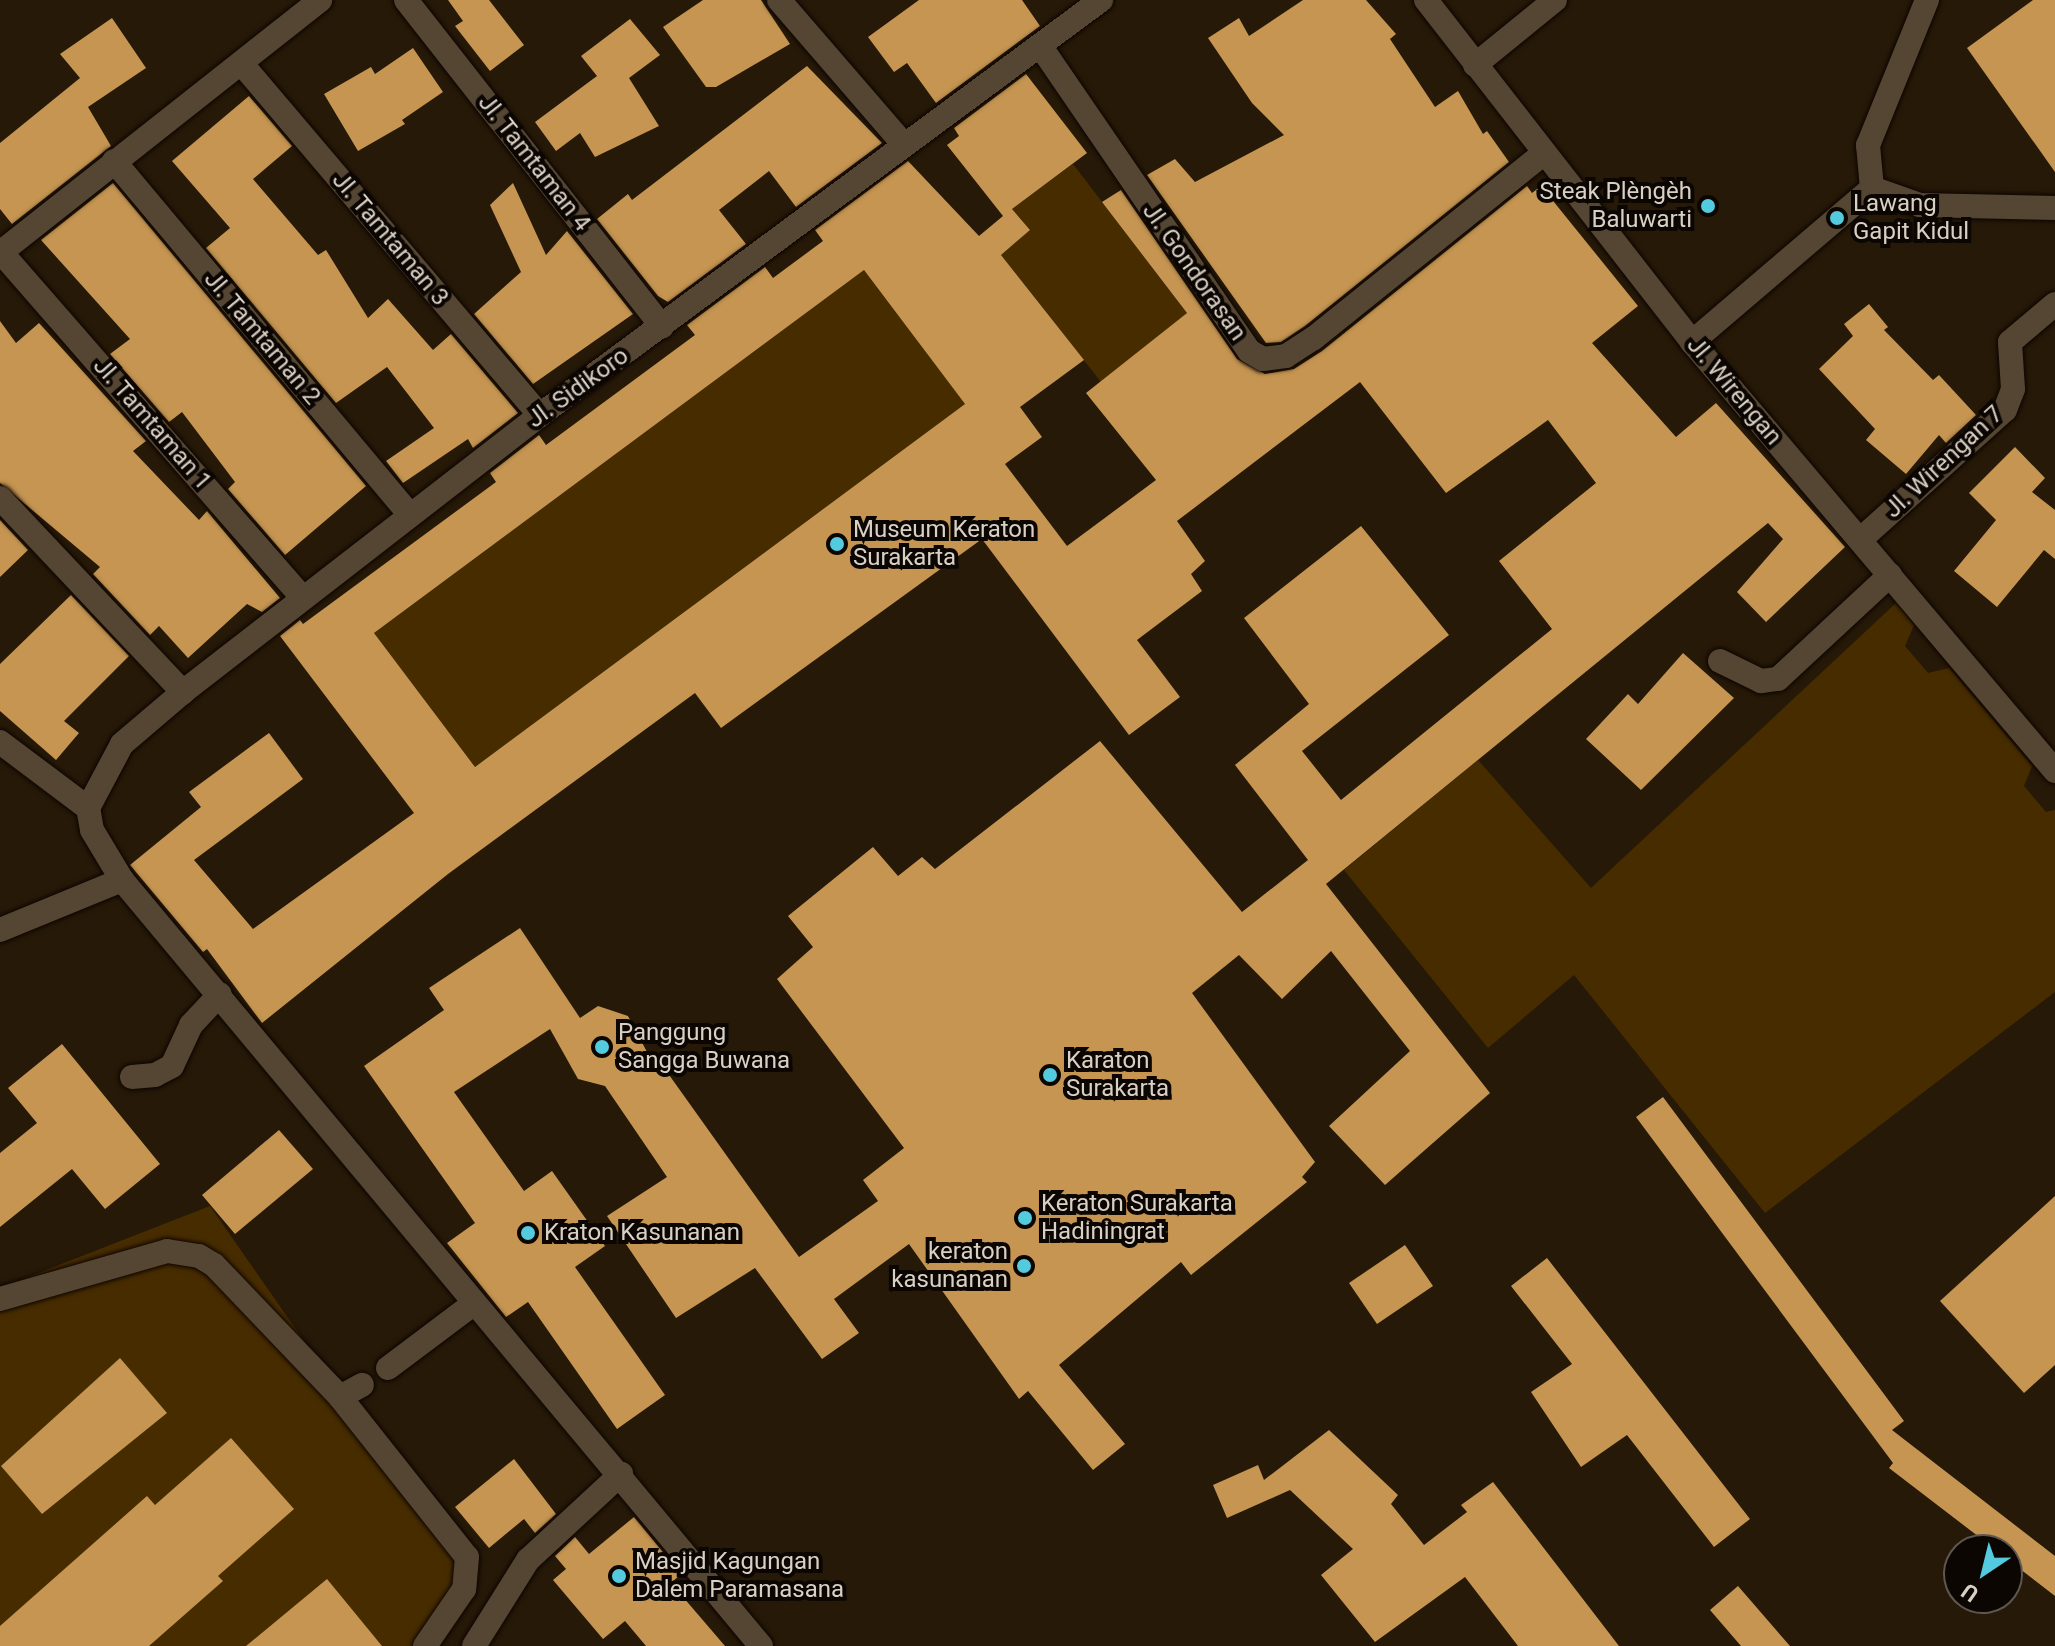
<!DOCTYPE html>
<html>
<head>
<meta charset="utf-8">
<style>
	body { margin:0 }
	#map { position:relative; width:2055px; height:1646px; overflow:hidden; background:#261908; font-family:Roboto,sans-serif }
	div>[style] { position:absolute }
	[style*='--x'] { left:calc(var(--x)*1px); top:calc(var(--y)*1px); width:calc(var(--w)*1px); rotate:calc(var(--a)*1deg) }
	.green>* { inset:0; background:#472c00 }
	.building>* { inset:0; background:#c59551 }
	.roads { filter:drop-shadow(0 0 2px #0e0500) drop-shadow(0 0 2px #0e0500) }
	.minor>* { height:24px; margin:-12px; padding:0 12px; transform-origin:12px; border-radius:12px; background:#544633 }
	.dots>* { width:22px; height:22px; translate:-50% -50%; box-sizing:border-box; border:4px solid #0b0602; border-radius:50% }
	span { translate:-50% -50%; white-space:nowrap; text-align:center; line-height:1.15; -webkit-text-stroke:8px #0b0602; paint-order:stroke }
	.street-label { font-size:24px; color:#d9d0c5 }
	.poi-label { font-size:24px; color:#d9d0c5 }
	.right { translate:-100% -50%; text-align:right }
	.left { translate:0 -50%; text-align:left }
	.north { position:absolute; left:1943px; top:1534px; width:80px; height:80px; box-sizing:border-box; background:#0b0602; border:2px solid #5d5750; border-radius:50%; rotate:215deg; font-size:22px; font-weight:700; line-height:32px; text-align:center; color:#d9d0c5 }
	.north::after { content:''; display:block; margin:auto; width:28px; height:36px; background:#54cade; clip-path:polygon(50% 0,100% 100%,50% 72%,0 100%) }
</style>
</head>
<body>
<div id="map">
	<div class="green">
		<div style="clip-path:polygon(1073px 164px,1187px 313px,1101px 382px,1001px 255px,1030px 230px,1012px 209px)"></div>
		<div style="clip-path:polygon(864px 270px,965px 404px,475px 767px,374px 633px)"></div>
		<div style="clip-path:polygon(1896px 603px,1914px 625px,1905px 646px,1928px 673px,1949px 668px,2032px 766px,2024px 786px,2046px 812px,2055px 810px,2055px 992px,1765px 1213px,1574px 975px,1488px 1048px,1344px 870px,1478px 760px,1591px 888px)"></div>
		<div style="clip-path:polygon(210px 1206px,468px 1576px,431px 1646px,0 1646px,0 1288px)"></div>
	</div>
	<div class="building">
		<div style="clip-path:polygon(448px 0,489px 0,524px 45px,490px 71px,455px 26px,463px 21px)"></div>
		<div style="clip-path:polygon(703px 0,761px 0,790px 44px,716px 87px,706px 87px,663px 27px)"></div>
		<div style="clip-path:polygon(919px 0,1022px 0,1040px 26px,936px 103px,907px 63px,894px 72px,868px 37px)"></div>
		<div style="clip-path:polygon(1303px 0,1366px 0,1396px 34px,1390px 39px,1435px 107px,1458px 91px,1483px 134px,1487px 131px,1509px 162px,1305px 326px,1281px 342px,1266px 343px,1147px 175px,1175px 159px,1195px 182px,1284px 135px,1252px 103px,1208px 38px,1239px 18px,1249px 36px)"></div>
		<div style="clip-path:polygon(2033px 0,2055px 0,2055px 172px,1967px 48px)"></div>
		<div style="clip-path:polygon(112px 18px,146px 68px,88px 107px,111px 146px,12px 224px,0 209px,0 143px,80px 78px,60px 54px)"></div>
		<div style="clip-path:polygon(630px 19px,660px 55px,629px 78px,659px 126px,595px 157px,580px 133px,556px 151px,535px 122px,597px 76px,581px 56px)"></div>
		<div style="clip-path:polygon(413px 48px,443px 92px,402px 120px,405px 124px,358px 151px,324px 94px,371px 67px,375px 74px)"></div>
		<div style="clip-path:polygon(807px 66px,882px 143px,796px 207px,769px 171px,719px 210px,746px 244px,668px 302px,658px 296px,597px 219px,628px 194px,632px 200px)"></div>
		<div style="clip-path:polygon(evenodd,1026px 74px,1087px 153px,1012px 209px,1030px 230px,1001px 255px,1084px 360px,1020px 407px,1042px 437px,1005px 464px,1067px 546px,1156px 480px,1086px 393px,1187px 313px,1102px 202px,1121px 190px,1237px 359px,1265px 374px,1294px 369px,1322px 351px,1527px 186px,1532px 193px,1541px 186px,1638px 306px,1592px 343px,1676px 437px,1716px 403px,1845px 547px,1766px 622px,1737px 592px,1783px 539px,1768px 523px,1326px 884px,1490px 1093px,1385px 1185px,1329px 1126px,1410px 1051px,1331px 951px,1282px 999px,1239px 955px,1192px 993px,1315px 1162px,1302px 1177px,1307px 1182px,1191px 1275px,1181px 1262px,1059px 1365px,1125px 1444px,1093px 1470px,1028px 1391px,1019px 1399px,909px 1244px,834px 1299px,859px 1333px,822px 1359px,755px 1268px,676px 1318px,607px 1216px,667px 1177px,605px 1086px,578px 1079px,550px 1029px,454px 1092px,524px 1191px,552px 1171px,605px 1246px,575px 1267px,665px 1395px,617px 1429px,528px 1302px,506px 1317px,447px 1243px,475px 1223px,364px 1066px,444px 1010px,429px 988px,520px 928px,580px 1018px,598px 1006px,628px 1016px,656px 1069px,662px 1065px,799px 1257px,878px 1201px,863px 1180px,904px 1148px,777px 979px,813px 947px,788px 916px,873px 847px,898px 876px,922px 857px,935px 869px,1100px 741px,1242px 912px,1308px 860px,1235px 765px,1309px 704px,1244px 618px,1361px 526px,1449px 635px,1302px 751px,1341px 800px,1552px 629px,1499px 561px,1596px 483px,1548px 420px,1446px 493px,1360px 382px,1177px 521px,1205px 561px,1191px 574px,1202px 591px,1137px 640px,1180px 697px,1129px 735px,982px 539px,721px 728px,695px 693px,448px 874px,262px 1023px,207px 949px,203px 952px,130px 865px,201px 807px,189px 792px,269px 733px,303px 779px,194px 860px,253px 929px,414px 813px,280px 636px,300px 620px,303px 624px,496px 482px,490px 473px,539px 435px,546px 445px,695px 335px,687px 325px,765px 267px,773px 278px,823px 241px,815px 230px,908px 161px,979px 236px,1003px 216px,947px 145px,959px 136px,954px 128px,1026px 74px,864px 270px,965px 404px,475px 767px,374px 633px,864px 270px)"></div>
		<div style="clip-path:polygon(249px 96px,292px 146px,253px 179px,318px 255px,326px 250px,368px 318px,388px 299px,433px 350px,451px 334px,518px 413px,473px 448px,468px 439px,403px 483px,386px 461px,434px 428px,387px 367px,336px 403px,206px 248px,230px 228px,172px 161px)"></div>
		<div style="clip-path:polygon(113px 183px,366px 486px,285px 555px,228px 489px,235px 482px,182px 412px,169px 422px,110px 354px,130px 339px,41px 240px)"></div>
		<div style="clip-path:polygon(513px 183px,546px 255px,567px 231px,633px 314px,533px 384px,474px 314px,521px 272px,490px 205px)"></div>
		<div style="clip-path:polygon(1869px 304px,1888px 327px,1884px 330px,1933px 380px,1939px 375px,1976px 415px,1946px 443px,1939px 435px,1906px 474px,1866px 440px,1875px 429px,1819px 369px,1853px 336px,1844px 324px)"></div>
		<div style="clip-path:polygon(0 321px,16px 343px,39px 323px,146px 441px,133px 451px,199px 520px,207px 511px,280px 598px,262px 612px,247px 604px,188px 658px,159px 626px,150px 635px,93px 574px,100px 567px,0 483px)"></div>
		<div style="clip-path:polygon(2015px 447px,2045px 478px,2032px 492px,2055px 510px,2055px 559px,2044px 550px,1997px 607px,1954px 571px,1996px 520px,1969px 493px)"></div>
		<div style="clip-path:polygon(0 520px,28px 550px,0 577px)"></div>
		<div style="clip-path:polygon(71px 595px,129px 656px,64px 721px,79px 733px,56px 760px,0 711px,0 664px)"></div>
		<div style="clip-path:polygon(1683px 653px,1734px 698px,1641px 790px,1586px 739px,1628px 694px,1638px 704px)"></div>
		<div style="clip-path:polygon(62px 1044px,160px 1164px,105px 1209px,72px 1169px,0 1227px,0 1153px,37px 1123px,8px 1088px)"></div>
		<div style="clip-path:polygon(1663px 1097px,1904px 1421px,1892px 1430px,2055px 1556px,2055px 1596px,2007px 1559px,2007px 1550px,1996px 1550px,1889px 1468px,1893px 1463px,1636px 1117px)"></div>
		<div style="clip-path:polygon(279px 1130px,313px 1169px,235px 1234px,202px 1195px)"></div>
		<div style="clip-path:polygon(2055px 1196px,2055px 1365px,2024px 1393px,1940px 1301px)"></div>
		<div style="clip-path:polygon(1405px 1245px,1433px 1286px,1377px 1324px,1349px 1283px)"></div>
		<div style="clip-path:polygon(1547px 1258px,1750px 1519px,1714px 1547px,1627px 1435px,1581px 1467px,1531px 1392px,1572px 1364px,1511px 1286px)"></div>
		<div style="clip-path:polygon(120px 1358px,167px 1413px,42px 1514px,1px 1466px)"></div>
		<div style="clip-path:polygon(1329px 1430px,1398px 1495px,1391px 1504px,1424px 1545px,1467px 1512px,1461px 1505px,1493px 1482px,1619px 1646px,1518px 1646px,1465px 1577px,1375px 1642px,1321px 1575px,1353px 1549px,1290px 1490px,1227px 1518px,1213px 1485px,1258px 1465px,1264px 1480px)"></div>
		<div style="clip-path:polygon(231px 1438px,294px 1509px,218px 1576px,223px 1581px,149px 1646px,0 1646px,0 1626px,147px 1496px,155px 1505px)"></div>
		<div style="clip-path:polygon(514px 1459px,556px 1514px,535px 1533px,524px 1519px,489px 1548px,455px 1507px)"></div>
		<div style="clip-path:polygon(634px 1517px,681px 1574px,671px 1583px,725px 1646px,646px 1646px,625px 1621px,603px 1639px,553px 1580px,566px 1569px,555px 1556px,575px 1537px,589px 1554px)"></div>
		<div style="clip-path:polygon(327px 1579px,382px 1646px,246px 1646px)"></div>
		<div style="clip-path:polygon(1738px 1586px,1790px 1646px,1741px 1646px,1710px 1610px)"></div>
	</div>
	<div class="roads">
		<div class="minor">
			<div style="--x:406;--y:0;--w:415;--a:51.9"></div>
			<div style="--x:779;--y:0;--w:191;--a:49.2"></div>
			<div style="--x:1426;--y:0;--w:433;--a:52.1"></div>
			<div style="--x:1692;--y:342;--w:562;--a:49.76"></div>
			<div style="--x:1927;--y:0;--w:157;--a:112.1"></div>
			<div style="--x:1868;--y:145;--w:43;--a:84.7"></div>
			<div style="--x:1872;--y:188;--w:51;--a:19.5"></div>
			<div style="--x:1920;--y:205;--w:135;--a:1.3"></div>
			<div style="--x:1041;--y:47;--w:368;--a:55.6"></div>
			<div style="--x:1249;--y:351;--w:16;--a:30"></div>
			<div style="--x:1263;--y:359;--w:23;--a:-7"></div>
			<div style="--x:1286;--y:356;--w:33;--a:-33"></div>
			<div style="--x:1314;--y:338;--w:295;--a:-38.8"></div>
			<div style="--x:241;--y:63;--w:462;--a:49.7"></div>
			<div style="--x:1475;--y:65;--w:103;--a:-39.1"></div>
			<div style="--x:114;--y:161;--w:461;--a:50.1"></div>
			<div style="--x:0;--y:251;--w:459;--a:48.9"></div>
			<div style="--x:0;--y:253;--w:408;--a:-38.3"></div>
			<div style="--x:1692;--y:342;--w:237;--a:-40.5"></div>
			<div style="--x:0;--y:498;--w:267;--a:46.7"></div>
			<div style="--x:1861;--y:539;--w:193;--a:-41.9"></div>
			<div style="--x:2005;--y:410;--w:22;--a:-69"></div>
			<div style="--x:2013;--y:389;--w:47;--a:-93.7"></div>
			<div style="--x:2010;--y:342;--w:59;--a:-40.2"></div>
			<div style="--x:1720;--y:661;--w:46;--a:26"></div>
			<div style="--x:1761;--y:681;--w:17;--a:-7"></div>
			<div style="--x:1778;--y:679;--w:153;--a:-42.9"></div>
			<div style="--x:0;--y:742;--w:110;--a:36.9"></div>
			<div style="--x:0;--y:930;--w:132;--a:-22.3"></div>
			<div style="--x:132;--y:1077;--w:23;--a:-5"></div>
			<div style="--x:155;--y:1075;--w:19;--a:-28"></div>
			<div style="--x:172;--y:1066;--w:45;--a:-65.1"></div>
			<div style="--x:191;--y:1025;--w:42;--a:-46.9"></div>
			<div style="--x:0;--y:1299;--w:174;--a:-16"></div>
			<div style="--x:167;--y:1251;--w:32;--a:9"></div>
			<div style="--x:199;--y:1256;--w:17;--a:31"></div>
			<div style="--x:214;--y:1265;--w:182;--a:46.3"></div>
			<div style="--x:340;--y:1397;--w:204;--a:51.6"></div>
			<div style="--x:467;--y:1557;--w:32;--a:95"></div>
			<div style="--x:464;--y:1589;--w:69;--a:124.4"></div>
			<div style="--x:388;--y:1368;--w:105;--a:-36.9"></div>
			<div style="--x:340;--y:1397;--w:25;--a:-29"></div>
			<div style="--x:474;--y:1646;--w:102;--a:-57.9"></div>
			<div style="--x:528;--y:1560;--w:127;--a:-42.8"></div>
			<div style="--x:761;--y:1646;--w:998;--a:-129.83"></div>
			<div style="--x:122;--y:880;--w:58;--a:-121"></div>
			<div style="--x:92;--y:830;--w:22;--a:-100"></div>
			<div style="--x:88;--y:808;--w:72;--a:-62"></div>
			<div style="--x:122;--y:744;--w:80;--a:-40.4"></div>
			<div style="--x:183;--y:692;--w:452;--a:-37.8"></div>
			<div style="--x:540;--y:415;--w:698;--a:-36.49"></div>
		</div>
	</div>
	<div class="dots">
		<div style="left:1708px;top:206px;background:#54cade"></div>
		<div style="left:1837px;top:218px;background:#54cade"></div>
		<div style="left:837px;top:544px;background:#54cade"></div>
		<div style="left:602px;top:1047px;background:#54cade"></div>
		<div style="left:1050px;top:1075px;background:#54cade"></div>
		<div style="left:1025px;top:1218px;background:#54cade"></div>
		<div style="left:528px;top:1233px;background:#54cade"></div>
		<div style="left:1024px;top:1266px;background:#54cade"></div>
		<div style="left:619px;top:1576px;background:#54cade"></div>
	</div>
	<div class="street-label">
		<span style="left:534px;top:163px;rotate:52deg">Jl. Tamtaman 4</span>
		<span style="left:390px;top:239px;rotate:50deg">Jl. Tamtaman 3</span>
		<span style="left:1194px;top:272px;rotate:55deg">Jl. Gondorasan</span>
		<span style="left:262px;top:338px;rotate:50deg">Jl. Tamtaman 2</span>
		<span style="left:578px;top:388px;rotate:-36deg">Jl. Sidikoro</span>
		<span style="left:1734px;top:391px;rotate:50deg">Jl. Wirengan</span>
		<span style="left:152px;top:424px;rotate:49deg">Jl. Tamtaman 1</span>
		<span style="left:1944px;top:462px;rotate:-43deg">Jl. Wirengan 7</span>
	</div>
	<div class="poi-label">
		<span class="right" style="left:1692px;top:206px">Steak Plèngèh<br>Baluwarti</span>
		<span class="left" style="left:1853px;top:218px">Lawang<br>Gapit Kidul</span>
		<span class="left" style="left:853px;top:544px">Museum Keraton<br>Surakarta</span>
		<span class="left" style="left:618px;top:1047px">Panggung<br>Sangga Buwana</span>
		<span class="left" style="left:1066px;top:1075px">Karaton<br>Surakarta</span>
		<span class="left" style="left:1041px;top:1218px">Keraton Surakarta<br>Hadiningrat</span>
		<span class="left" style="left:544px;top:1233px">Kraton Kasunanan</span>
		<span class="right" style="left:1008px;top:1266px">keraton<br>kasunanan</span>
		<span class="left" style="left:635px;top:1576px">Masjid Kagungan<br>Dalem Paramasana</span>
	</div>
	<div class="north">U</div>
</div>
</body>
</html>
